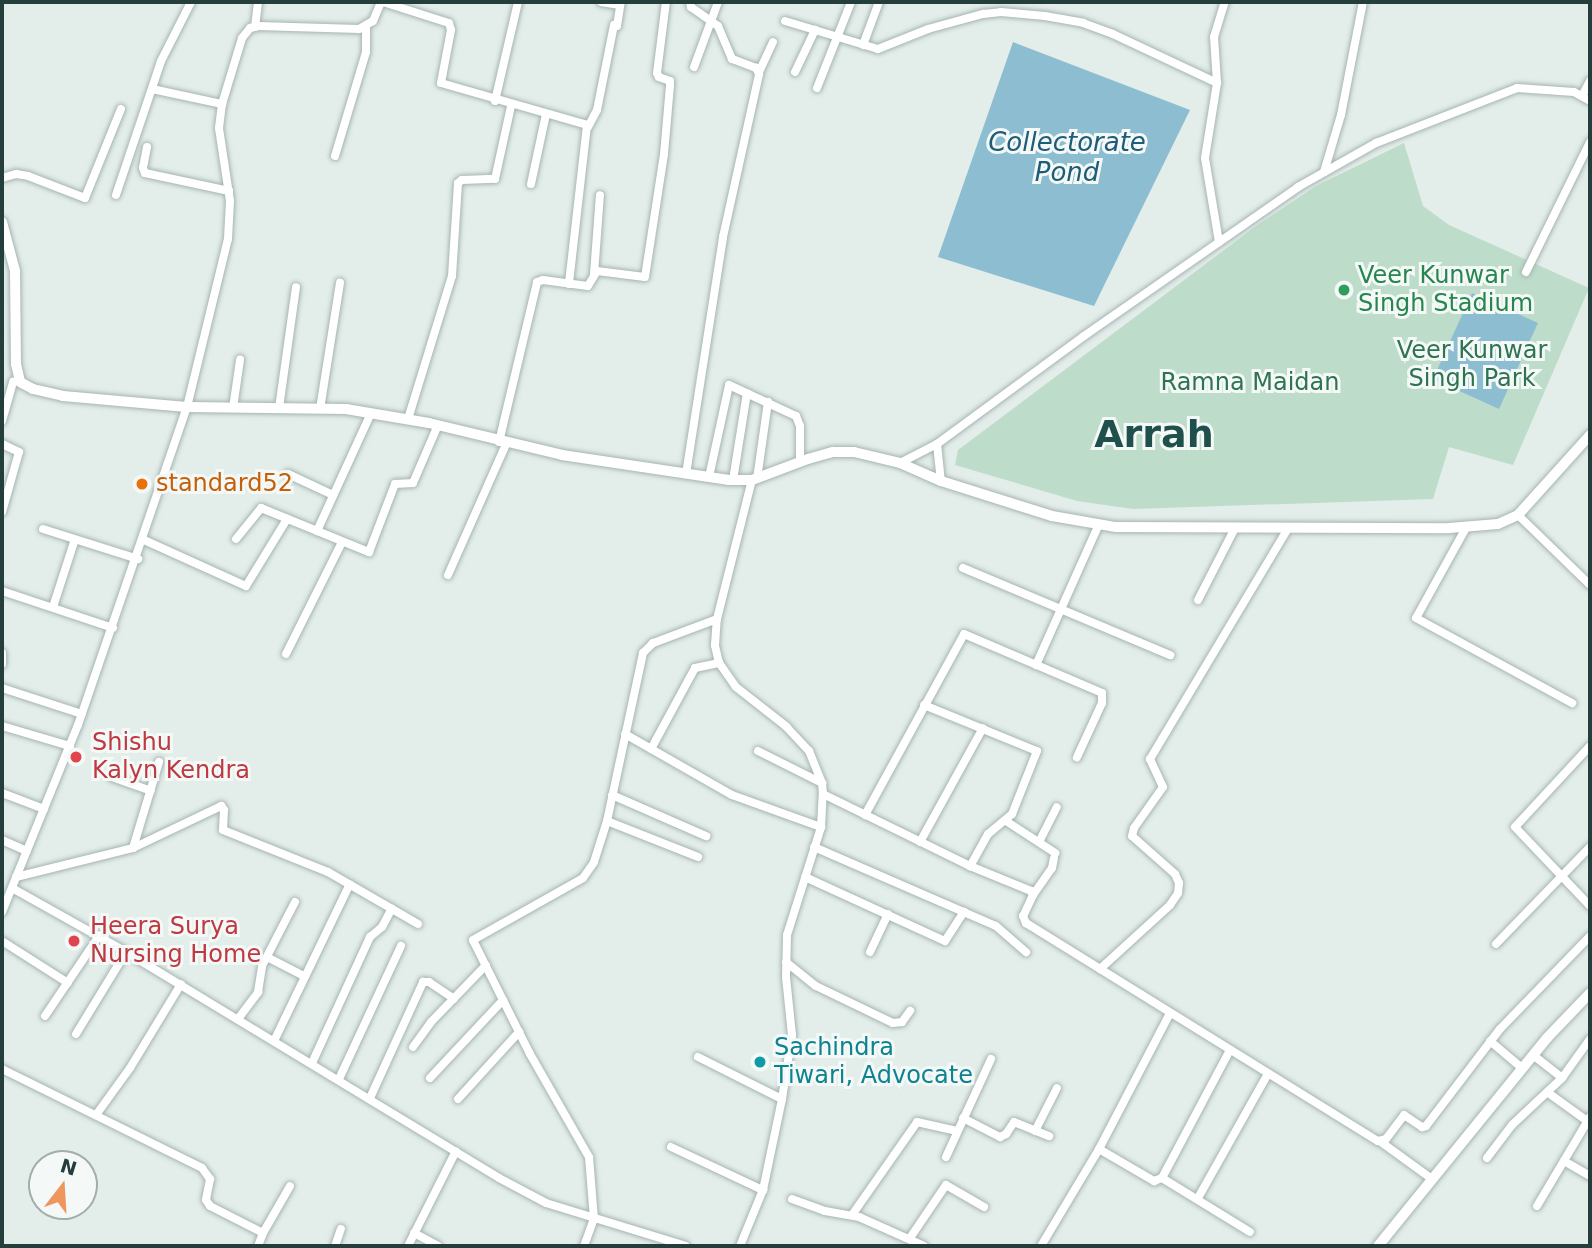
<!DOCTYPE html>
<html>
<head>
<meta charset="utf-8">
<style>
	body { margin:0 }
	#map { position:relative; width:1592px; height:1248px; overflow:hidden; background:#e3edea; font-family:"DejaVu Sans",sans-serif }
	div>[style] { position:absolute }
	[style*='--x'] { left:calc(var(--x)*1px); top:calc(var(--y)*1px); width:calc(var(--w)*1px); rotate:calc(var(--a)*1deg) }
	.green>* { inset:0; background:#bdddca }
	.water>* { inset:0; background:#8dbdd1 }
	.roads { filter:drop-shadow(0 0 2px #a6b5b2) drop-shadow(0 0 2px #a6b5b2) }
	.minor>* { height:8px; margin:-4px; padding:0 4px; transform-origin:4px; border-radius:4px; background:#fff }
	.tertiary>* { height:10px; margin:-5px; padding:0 5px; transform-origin:5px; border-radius:5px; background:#fff }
	.dots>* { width:19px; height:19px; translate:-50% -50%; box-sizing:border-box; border:4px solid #f4f9f7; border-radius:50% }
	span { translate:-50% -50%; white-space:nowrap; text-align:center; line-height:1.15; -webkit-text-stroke:6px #f4f9f7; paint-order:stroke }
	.leisure-label { font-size:24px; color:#27864d }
	.left { translate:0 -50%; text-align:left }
	.park-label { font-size:24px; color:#2e7453 }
	.food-label { font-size:24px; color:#c56008 }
	.health-label { font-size:24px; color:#be3a42 }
	.culture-label { font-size:24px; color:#0d838f }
	.water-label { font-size:26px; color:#1e5d79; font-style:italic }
	.town-label { font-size:38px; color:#1f504b; font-weight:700 }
	.frame { position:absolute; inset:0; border:4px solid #233e3b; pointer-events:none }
	.north { position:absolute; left:28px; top:1150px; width:70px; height:70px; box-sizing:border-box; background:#f4f9f7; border:2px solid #a0aeac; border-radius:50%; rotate:17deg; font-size:19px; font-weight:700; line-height:28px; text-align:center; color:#233e3b }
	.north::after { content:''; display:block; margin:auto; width:24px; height:32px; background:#ef965f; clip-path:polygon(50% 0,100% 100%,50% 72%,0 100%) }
</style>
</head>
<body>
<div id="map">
	<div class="green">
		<div style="clip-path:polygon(1404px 143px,1423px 206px,1449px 225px,1589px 288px,1513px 465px,1449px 447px,1433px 499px,1133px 509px,1077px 501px,955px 465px,958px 450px,1256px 226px,1316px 186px)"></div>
	</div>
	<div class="water">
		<div style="clip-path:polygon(1013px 42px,1190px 110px,1094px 306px,938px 257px)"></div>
		<div style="clip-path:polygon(1472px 293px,1538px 323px,1499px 409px,1433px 379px)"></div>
	</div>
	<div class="roads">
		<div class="minor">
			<div style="--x:383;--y:2;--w:69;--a:17.7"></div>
			<div style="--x:449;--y:23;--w:7;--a:74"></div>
			<div style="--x:451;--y:30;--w:54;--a:100.7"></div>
			<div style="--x:441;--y:83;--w:152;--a:16"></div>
			<div style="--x:587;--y:125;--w:160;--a:96.5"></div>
			<div style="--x:601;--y:2;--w:19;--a:9"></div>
			<div style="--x:785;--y:21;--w:97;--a:16.8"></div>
			<div style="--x:878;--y:49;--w:54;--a:-21.8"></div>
			<div style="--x:928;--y:29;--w:57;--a:-15.3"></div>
			<div style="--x:983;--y:14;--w:18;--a:-6"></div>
			<div style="--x:1001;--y:12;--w:44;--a:5.2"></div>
			<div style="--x:1045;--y:16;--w:39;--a:10"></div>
			<div style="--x:1083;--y:23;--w:32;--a:20"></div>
			<div style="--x:1113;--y:34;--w:115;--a:25.2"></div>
			<div style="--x:617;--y:26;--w:24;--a:-81"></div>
			<div style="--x:255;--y:27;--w:25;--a:-83"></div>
			<div style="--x:863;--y:45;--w:46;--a:-69.6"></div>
			<div style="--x:694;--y:67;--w:69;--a:-69.7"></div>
			<div style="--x:759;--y:72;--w:33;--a:-65"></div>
			<div style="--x:795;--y:72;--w:47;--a:-64.5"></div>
			<div style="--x:817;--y:88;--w:92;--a:-68.4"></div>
			<div style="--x:152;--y:89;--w:72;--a:12.1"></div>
			<div style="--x:1582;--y:96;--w:17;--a:-62"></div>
			<div style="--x:495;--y:101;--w:102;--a:-76.9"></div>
			<div style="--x:588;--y:127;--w:19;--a:-62"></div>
			<div style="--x:597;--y:110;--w:87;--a:-78.7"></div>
			<div style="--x:147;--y:147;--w:21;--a:101"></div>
			<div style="--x:143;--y:168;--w:5;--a:68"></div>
			<div style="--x:145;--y:173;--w:86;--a:12.1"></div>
			<div style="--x:335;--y:156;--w:109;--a:-73.4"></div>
			<div style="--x:366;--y:52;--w:26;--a:-90"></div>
			<div style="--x:1324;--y:172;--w:59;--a:-73.4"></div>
			<div style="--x:1341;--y:115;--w:115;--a:-79"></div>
			<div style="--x:2;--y:178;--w:15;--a:-16"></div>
			<div style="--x:16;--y:174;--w:12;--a:9"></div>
			<div style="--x:28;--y:176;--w:61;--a:21.1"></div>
			<div style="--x:85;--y:198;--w:96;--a:-68"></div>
			<div style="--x:531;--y:184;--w:72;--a:-77.9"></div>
			<div style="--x:116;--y:195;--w:141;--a:-71.4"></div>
			<div style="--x:161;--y:61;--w:66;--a:-63"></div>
			<div style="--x:1219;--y:242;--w:85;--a:-99.5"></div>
			<div style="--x:1205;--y:158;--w:76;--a:-80.9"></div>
			<div style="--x:1217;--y:83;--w:46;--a:-93.7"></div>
			<div style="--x:1214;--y:37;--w:37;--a:-73"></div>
			<div style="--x:1526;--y:272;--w:145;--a:-63.8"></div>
			<div style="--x:594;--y:274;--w:79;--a:-85.7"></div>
			<div style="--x:233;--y:408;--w:49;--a:-81.7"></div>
			<div style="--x:279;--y:408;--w:122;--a:-82"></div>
			<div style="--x:320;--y:409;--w:128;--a:-81"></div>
			<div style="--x:408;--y:419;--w:150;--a:-72.9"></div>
			<div style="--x:452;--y:276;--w:93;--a:-86.3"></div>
			<div style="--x:458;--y:183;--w:5;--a:-37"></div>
			<div style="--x:462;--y:180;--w:33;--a:-2"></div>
			<div style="--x:495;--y:179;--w:75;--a:-77.6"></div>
			<div style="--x:2;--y:421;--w:41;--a:-74.2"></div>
			<div style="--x:499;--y:442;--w:164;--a:-76.6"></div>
			<div style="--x:537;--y:282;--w:6;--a:-18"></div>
			<div style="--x:543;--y:280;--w:45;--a:7.6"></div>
			<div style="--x:588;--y:286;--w:17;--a:-59"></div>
			<div style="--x:597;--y:271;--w:48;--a:7.1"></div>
			<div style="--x:645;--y:277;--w:124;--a:-81.2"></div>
			<div style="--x:664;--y:154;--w:69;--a:-85"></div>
			<div style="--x:670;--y:85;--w:4;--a:-90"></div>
			<div style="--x:670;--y:81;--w:12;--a:-160"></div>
			<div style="--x:659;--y:77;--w:4;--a:-117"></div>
			<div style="--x:657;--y:73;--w:72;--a:-82.8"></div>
			<div style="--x:2;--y:444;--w:19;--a:25"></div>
			<div style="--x:19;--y:452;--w:62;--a:105.8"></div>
			<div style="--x:937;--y:444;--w:37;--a:84"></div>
			<div style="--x:900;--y:463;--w:42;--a:-27.2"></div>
			<div style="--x:937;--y:444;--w:182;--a:-36.3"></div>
			<div style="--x:1084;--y:336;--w:261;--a:-34.8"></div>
			<div style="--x:1298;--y:187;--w:90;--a:-29.4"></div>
			<div style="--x:1376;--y:143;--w:151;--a:-21.3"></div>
			<div style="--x:1517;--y:88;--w:57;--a:4"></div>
			<div style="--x:1574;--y:92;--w:18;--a:29"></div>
			<div style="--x:288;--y:474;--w:50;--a:25"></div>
			<div style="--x:686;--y:474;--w:240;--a:-81.1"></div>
			<div style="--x:723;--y:237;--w:167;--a:-77.5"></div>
			<div style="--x:759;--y:74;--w:7;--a:-117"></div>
			<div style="--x:756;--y:68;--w:26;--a:-159"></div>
			<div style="--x:732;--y:59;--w:36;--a:-113"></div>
			<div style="--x:718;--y:26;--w:33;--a:-145"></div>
			<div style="--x:691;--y:7;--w:5;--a:-101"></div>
			<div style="--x:709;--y:477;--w:94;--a:-77.7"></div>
			<div style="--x:729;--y:385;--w:74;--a:24.8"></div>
			<div style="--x:796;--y:416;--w:11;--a:68"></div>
			<div style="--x:800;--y:426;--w:36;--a:90"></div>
			<div style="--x:757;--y:479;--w:78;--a:-81.9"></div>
			<div style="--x:733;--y:480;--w:88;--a:-80.9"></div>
			<div style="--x:1518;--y:515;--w:100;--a:44.2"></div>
			<div style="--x:1467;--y:526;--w:105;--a:119"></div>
			<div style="--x:1416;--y:618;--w:178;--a:28.6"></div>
			<div style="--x:43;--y:529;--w:100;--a:17.5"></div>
			<div style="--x:317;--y:531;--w:130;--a:-65.4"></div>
			<div style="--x:236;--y:539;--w:40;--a:-51"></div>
			<div style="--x:261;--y:508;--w:117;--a:22.2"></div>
			<div style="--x:369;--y:552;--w:73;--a:-69.1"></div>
			<div style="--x:395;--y:484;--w:18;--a:-3"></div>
			<div style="--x:413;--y:483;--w:63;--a:-66.7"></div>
			<div style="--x:144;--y:540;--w:112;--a:24.3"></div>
			<div style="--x:246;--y:586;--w:79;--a:-58.5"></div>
			<div style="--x:963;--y:568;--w:225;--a:22.8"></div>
			<div style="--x:448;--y:575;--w:143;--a:-66.1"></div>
			<div style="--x:2;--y:591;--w:117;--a:18.4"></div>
			<div style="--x:1198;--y:600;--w:81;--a:-62.8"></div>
			<div style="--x:53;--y:607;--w:71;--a:-72.1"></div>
			<div style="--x:2;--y:653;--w:11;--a:90"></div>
			<div style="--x:286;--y:654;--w:125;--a:-63.4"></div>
			<div style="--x:1036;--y:665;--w:154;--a:-65.9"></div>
			<div style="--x:2;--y:688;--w:84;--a:18"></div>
			<div style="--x:924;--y:705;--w:122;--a:22.2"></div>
			<div style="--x:1037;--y:751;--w:68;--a:111.6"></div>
			<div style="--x:1012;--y:814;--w:31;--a:140"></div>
			<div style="--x:988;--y:834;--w:37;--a:119"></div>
			<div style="--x:2;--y:726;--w:71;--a:16.4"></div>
			<div style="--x:625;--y:734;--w:123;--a:29.7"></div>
			<div style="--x:732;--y:795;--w:95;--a:19.8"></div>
			<div style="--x:1590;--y:746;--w:110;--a:132.8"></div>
			<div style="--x:1515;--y:827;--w:109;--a:46.5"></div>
			<div style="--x:651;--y:749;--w:92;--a:-61.5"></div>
			<div style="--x:695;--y:668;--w:25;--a:-12"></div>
			<div style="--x:758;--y:751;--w:72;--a:26.6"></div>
			<div style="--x:112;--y:777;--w:41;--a:19.7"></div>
			<div style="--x:2;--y:793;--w:45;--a:20.9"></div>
			<div style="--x:823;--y:794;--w:164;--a:26.1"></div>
			<div style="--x:970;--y:866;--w:66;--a:22.3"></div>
			<div style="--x:1031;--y:891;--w:4;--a:63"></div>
			<div style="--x:1033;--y:895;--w:23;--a:115"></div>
			<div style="--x:1023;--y:916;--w:8;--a:67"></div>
			<div style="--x:1026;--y:923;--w:414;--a:31.8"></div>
			<div style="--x:1378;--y:1141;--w:8;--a:-14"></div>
			<div style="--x:1386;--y:1139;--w:30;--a:-53"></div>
			<div style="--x:1404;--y:1115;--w:22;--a:34"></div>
			<div style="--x:1422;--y:1127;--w:4;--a:-14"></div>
			<div style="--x:1426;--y:1126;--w:122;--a:-52.7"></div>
			<div style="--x:1500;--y:1029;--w:129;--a:-45.9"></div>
			<div style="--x:612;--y:795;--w:103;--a:23.6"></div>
			<div style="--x:865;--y:815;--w:206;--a:-61.3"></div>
			<div style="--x:964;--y:634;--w:150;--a:23.1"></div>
			<div style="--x:1102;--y:693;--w:10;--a:90"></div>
			<div style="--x:1102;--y:703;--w:60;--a:114.8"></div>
			<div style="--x:607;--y:821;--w:98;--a:21.6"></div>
			<div style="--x:1006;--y:821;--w:59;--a:33.1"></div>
			<div style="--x:2;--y:840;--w:27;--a:24"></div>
			<div style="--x:920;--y:842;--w:130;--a:-61.1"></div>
			<div style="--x:1039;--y:842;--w:39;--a:-63"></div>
			<div style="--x:814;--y:847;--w:198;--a:23.5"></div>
			<div style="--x:996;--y:926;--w:40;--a:41"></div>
			<div style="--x:133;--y:848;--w:90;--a:-73.2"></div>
			<div style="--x:16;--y:877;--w:121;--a:-13.9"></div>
			<div style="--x:133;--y:848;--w:98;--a:-25.5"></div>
			<div style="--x:221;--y:806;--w:5;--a:53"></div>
			<div style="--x:224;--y:810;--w:20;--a:93"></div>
			<div style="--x:223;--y:830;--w:113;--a:21.8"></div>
			<div style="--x:328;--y:872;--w:104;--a:30"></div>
			<div style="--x:805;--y:877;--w:154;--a:24.6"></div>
			<div style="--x:945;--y:941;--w:35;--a:-57"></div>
			<div style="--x:12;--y:888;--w:131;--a:29.3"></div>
			<div style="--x:126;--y:952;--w:436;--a:31.2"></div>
			<div style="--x:499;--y:1178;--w:53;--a:28"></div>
			<div style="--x:546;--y:1203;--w:146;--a:17.1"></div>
			<div style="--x:1033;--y:895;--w:33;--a:-55"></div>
			<div style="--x:1052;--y:868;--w:10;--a:-79"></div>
			<div style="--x:2;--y:912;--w:202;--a:-67.9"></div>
			<div style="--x:78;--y:725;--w:336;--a:-71.1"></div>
			<div style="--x:187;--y:407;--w:173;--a:-76.3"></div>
			<div style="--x:228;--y:239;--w:38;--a:-87"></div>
			<div style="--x:230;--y:201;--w:74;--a:-98.6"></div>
			<div style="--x:219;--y:128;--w:24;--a:-83"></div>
			<div style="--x:222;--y:104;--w:69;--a:-73.1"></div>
			<div style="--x:242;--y:38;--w:13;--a:-51"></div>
			<div style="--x:250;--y:28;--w:8;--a:-14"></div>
			<div style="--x:258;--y:26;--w:101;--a:1.7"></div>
			<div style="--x:359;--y:29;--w:16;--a:-30"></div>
			<div style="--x:373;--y:21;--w:21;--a:-67"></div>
			<div style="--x:2;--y:941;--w:78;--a:32.5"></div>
			<div style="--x:1496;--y:944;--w:135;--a:-45.9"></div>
			<div style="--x:870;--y:952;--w:42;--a:-64.7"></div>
			<div style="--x:267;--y:957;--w:42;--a:27.2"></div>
			<div style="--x:786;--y:962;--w:38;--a:39"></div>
			<div style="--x:816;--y:986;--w:85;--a:25.7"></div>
			<div style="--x:893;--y:1023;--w:9;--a:-6"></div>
			<div style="--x:902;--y:1022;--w:14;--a:-54"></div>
			<div style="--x:1100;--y:969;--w:95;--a:-42.4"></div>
			<div style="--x:1170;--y:905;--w:14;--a:-56"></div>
			<div style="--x:1178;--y:893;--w:10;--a:-84"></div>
			<div style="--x:1179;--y:883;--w:10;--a:-114"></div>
			<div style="--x:1175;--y:874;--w:57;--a:-138.5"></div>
			<div style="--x:1132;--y:836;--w:8;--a:-76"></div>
			<div style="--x:1134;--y:828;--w:50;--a:-54.7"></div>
			<div style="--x:1163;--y:787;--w:31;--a:-115"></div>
			<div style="--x:1150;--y:759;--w:269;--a:-59.1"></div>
			<div style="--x:45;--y:1016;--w:97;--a:-56"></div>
			<div style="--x:238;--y:1019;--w:34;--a:-53"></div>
			<div style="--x:258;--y:992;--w:26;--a:-81"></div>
			<div style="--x:262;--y:966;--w:72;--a:-62.7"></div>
			<div style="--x:76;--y:1034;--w:96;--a:-58.6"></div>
			<div style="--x:274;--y:1041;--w:174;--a:-64.2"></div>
			<div style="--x:1490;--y:1041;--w:42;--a:40.2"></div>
			<div style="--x:413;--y:1047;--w:31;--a:-54"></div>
			<div style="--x:431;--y:1022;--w:79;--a:-46"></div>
			<div style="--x:1533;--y:1055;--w:37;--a:38"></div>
			<div style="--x:698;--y:1057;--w:94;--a:26.6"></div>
			<div style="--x:312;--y:1063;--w:139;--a:-65.3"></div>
			<div style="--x:370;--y:937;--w:16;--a:-40"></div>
			<div style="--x:382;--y:927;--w:21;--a:-62"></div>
			<div style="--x:2;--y:1069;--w:223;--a:26.3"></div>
			<div style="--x:202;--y:1168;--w:14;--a:54"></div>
			<div style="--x:210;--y:1179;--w:21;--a:101"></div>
			<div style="--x:206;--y:1200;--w:7;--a:56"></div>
			<div style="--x:210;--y:1206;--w:59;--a:27"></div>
			<div style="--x:263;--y:1233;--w:14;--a:111"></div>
			<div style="--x:430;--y:1078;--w:107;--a:-46.9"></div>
			<div style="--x:339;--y:1079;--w:147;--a:-65"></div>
			<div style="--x:1547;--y:1092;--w:53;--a:35.8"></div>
			<div style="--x:370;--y:1098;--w:128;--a:-65.4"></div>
			<div style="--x:423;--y:982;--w:6;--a:0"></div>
			<div style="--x:429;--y:982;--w:30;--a:34"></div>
			<div style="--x:458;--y:1099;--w:91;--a:-47.7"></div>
			<div style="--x:96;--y:1115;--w:58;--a:-54.1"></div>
			<div style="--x:130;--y:1068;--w:98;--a:-58.7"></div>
			<div style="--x:963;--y:1118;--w:42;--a:27.2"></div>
			<div style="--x:1000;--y:1137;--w:7;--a:-27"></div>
			<div style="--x:1006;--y:1134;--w:14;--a:-56"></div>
			<div style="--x:1014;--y:1122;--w:38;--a:22"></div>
			<div style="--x:1035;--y:1131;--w:48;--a:-62.9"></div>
			<div style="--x:1381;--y:1142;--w:63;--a:36"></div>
			<div style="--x:671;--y:1147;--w:102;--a:25.1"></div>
			<div style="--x:1099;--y:1149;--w:64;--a:30.2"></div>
			<div style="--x:1154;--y:1181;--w:9;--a:-21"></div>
			<div style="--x:1162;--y:1178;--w:103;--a:31.5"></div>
			<div style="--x:946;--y:1157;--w:108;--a:-65.3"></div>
			<div style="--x:1487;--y:1158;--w:41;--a:-52.9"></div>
			<div style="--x:1512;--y:1125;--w:69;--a:-43.2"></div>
			<div style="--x:1562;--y:1078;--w:48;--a:-54.3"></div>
			<div style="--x:1564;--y:1161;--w:30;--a:30"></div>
			<div style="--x:1162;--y:1178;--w:145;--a:-62"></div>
			<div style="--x:1198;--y:1198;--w:142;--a:-60.6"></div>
			<div style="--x:792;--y:1199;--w:35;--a:20"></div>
			<div style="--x:825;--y:1211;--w:35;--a:10"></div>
			<div style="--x:859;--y:1217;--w:71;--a:24"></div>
			<div style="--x:1537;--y:1206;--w:104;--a:-59.2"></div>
			<div style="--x:852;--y:1215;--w:113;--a:-55"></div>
			<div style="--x:917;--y:1122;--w:41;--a:12.7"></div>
			<div style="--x:263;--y:1233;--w:54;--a:-60.1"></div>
			<div style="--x:414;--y:1233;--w:27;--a:28"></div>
			<div style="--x:910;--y:1238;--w:64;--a:-55.8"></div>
			<div style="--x:946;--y:1185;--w:44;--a:30.1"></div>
			<div style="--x:335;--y:1246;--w:18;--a:-71"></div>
			<div style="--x:408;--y:1246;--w:106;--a:-63.2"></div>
			<div style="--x:584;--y:1246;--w:29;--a:-70"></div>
			<div style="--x:594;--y:1219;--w:62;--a:-94.6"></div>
			<div style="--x:589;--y:1157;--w:119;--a:-119.8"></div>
			<div style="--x:530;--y:1054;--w:127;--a:-116.6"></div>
			<div style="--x:473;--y:940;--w:126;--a:-29.4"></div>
			<div style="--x:583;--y:878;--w:19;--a:-55"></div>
			<div style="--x:594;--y:862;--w:43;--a:-72.4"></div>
			<div style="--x:607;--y:821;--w:172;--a:-77.9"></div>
			<div style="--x:643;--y:653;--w:14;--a:-45"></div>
			<div style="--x:653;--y:643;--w:68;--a:-20.6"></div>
			<div style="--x:740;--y:1246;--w:61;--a:-67.7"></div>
			<div style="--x:763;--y:1190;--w:93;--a:-78.2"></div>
			<div style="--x:782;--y:1099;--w:65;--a:-81.1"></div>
			<div style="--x:792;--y:1035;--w:58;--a:-95.9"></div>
			<div style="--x:786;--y:977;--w:42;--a:-88.6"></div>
			<div style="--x:787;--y:935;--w:113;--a:-72.5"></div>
			<div style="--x:821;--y:827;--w:33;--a:-87"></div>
			<div style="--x:823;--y:794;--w:11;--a:-95"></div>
			<div style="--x:822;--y:783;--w:35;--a:-112"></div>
			<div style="--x:809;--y:751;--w:33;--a:-133"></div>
			<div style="--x:787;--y:727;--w:65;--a:-141.9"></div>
			<div style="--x:736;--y:687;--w:29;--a:-125"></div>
			<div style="--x:719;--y:663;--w:18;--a:-103"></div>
			<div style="--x:715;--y:645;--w:26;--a:-86"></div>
			<div style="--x:717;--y:619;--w:143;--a:-75.9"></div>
			<div style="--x:1041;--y:1246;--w:113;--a:-59.1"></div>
			<div style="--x:1099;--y:1149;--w:153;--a:-62.4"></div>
		</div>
		<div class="tertiary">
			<div style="--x:2;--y:222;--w:51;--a:75.1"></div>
			<div style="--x:15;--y:271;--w:93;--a:89.4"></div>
			<div style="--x:16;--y:364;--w:18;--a:77"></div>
			<div style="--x:20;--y:382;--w:15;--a:28"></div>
			<div style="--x:33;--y:389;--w:31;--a:13"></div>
			<div style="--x:63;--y:396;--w:124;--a:5.1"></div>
			<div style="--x:187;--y:407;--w:159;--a:0.7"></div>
			<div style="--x:346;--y:409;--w:84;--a:9.6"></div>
			<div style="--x:429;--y:423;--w:137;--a:13.5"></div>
			<div style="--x:562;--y:455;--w:169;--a:8.5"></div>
			<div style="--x:729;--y:480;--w:23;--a:0"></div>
			<div style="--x:752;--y:480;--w:60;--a:-20.6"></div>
			<div style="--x:808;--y:459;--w:26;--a:-16"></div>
			<div style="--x:833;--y:452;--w:21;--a:0"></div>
			<div style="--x:854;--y:452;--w:47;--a:13.4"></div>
			<div style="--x:900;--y:463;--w:45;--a:23.7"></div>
			<div style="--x:941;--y:481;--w:116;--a:17.5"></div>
			<div style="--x:1052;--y:516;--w:65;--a:9.8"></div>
			<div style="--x:1116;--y:527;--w:333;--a:0.2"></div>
			<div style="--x:1449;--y:528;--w:49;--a:-4.7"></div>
			<div style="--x:1498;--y:524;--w:22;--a:-24"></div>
			<div style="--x:1518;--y:515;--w:108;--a:-48"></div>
			<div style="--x:1378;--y:1246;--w:268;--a:-50.9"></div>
			<div style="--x:1547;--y:1038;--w:62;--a:-46.3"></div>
		</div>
	</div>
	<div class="dots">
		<div style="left:1344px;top:290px;background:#2e9e5b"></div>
		<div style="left:142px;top:484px;background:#e8710a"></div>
		<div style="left:76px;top:757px;background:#e0444e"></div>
		<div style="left:74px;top:941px;background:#e0444e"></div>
		<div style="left:760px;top:1062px;background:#0f9aa8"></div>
	</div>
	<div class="leisure-label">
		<span class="left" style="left:1358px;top:290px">Veer Kunwar<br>Singh Stadium</span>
	</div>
	<div class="park-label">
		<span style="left:1472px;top:365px">Veer Kunwar<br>Singh Park</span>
		<span style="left:1250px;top:383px">Ramna Maidan</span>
	</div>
	<div class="food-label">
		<span class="left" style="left:156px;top:484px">standard52</span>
	</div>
	<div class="health-label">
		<span class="left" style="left:92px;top:757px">Shishu<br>Kalyn Kendra</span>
		<span class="left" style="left:90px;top:941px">Heera Surya<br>Nursing Home</span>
	</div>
	<div class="culture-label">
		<span class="left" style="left:774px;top:1062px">Sachindra<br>Tiwari, Advocate</span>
	</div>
	<div class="water-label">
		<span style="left:1067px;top:158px">Collectorate<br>Pond</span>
	</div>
	<div class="town-label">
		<span style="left:1154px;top:435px">Arrah</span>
	</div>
	<div class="frame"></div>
	<div class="north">N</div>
</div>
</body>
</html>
